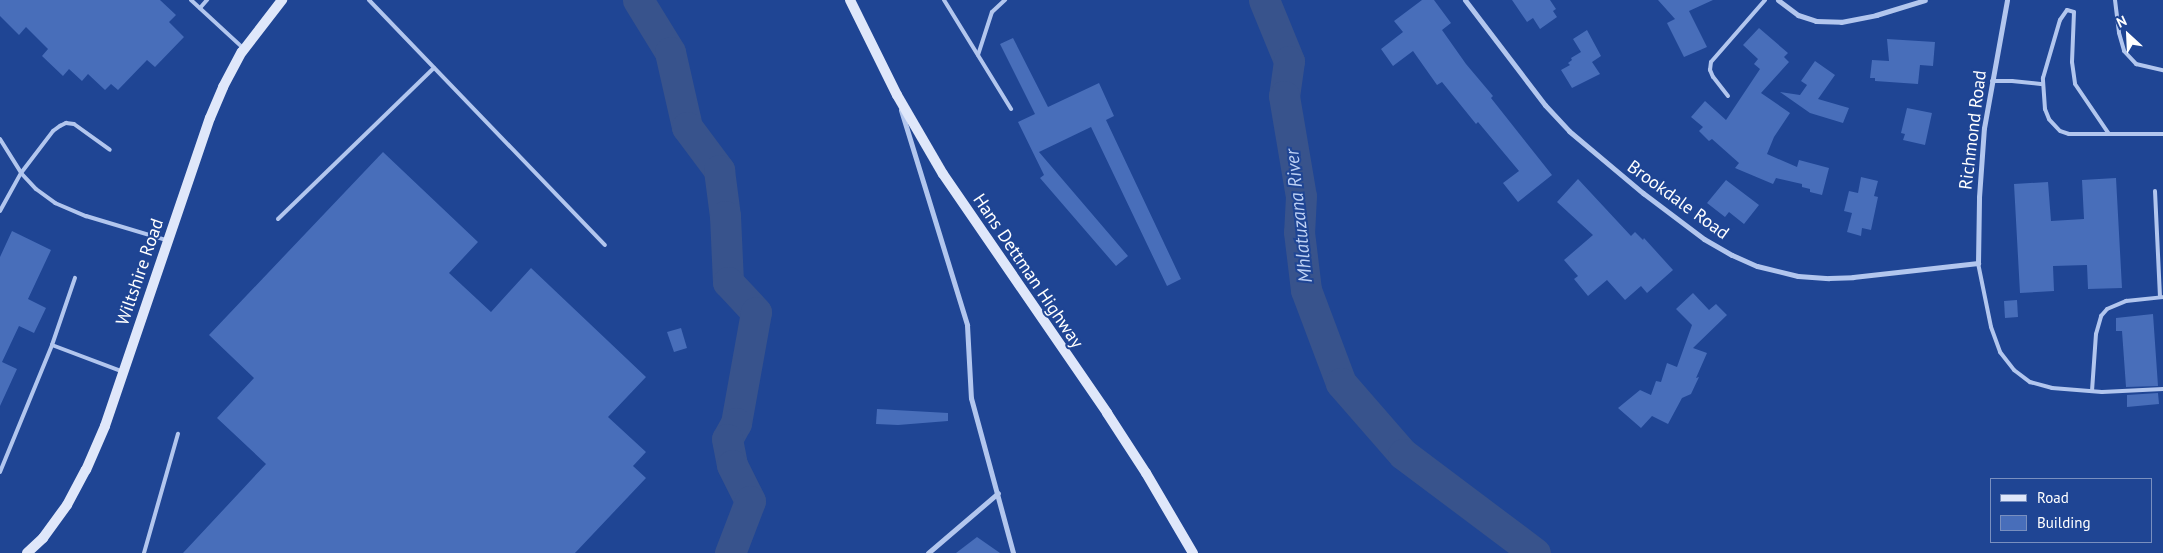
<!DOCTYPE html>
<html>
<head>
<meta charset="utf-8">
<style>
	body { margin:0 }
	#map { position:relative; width:2163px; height:553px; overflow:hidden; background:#1f4594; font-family:"PT Sans",sans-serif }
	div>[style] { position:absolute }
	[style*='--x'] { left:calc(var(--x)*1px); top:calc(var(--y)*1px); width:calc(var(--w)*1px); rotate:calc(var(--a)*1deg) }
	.river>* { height:31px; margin:-15.5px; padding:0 15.5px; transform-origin:15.5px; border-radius:15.5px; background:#38538c }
	.building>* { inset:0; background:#486eba }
	.lane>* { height:4px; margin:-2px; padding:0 2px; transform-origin:2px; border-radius:2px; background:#b2c6ee }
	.street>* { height:5px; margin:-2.5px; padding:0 2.5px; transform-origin:2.5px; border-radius:2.5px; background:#b2c6ee }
	.secondary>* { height:10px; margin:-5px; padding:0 5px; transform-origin:5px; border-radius:5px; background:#dfe7fa }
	span { translate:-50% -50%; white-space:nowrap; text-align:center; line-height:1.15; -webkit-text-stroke:4px #1f4594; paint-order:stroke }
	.street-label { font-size:18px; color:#fff }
	.water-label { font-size:19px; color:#bed1f5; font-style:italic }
	.legend { position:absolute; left:1990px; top:478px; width:162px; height:65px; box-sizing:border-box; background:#1f4594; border:1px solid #798fbf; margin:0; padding:6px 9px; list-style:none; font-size:15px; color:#fff }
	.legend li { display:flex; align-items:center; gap:10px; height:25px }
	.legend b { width:25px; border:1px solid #798fbf }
	.north { position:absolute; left:2103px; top:10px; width:50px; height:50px; -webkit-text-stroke:4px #1f4594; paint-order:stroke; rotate:335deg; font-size:14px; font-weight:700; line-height:20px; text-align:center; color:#fff }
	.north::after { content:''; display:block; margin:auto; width:18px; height:22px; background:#fff; clip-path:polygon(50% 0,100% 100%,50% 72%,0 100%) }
</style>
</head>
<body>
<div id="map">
	<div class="river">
		<div style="--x:638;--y:0;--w:61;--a:58.4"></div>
		<div style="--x:670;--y:52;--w:77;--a:77.2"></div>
		<div style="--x:687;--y:127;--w:54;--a:53.3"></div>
		<div style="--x:719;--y:170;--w:46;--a:82.6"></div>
		<div style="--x:725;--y:216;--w:66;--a:87.4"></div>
		<div style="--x:728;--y:282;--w:41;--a:47"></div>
		<div style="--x:756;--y:312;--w:113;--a:100.2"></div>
		<div style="--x:736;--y:423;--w:18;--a:119"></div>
		<div style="--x:727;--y:439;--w:26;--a:79"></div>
		<div style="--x:732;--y:465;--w:40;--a:63.4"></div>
		<div style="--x:750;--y:501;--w:56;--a:111"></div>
		<div style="--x:1264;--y:0;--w:66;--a:67.7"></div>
		<div style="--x:1289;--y:61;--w:35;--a:98"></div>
		<div style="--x:1284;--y:96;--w:101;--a:80.4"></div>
		<div style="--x:1301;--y:196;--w:36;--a:93"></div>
		<div style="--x:1299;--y:232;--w:58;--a:83.1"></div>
		<div style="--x:1306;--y:290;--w:99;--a:69.4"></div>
		<div style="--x:1341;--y:383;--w:94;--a:48.9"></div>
		<div style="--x:1403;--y:454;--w:165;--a:36.9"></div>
	</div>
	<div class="building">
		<div style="clip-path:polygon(0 0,160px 0,176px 15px,169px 22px,184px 37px,155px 67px,147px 60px,118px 90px,111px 84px,105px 90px,88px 74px,82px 81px,69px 69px,63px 76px,42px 56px,48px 49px,26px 27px,19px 35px,0 16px)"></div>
		<div style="clip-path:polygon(1422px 0,1434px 0,1451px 23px,1442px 30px,1466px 64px,1493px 96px,1491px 98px,1552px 175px,1518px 202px,1503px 183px,1519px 171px,1478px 122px,1476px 124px,1442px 82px,1437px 85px,1413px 51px,1393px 66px,1381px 49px,1403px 32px,1394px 21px)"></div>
		<div style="clip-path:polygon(1512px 0,1550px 0,1556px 9px,1553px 11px,1557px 17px,1540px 29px,1533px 18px,1527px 22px)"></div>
		<div style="clip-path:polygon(1658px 0,1713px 0,1689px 11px,1707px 47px,1684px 57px,1667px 23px,1675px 19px)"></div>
		<div style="clip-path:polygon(1759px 28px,1788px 53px,1784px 57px,1789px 62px,1761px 93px,1790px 113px,1774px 137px,1767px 154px,1797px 167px,1799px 160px,1829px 168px,1822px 195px,1810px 192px,1810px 189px,1802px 187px,1802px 184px,1776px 178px,1773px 184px,1735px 168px,1739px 163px,1712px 139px,1709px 141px,1699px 131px,1703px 127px,1691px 117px,1705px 101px,1726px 120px,1760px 69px,1754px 64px,1758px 59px,1743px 45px)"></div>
		<div style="clip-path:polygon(1587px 30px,1601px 56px,1592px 62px,1600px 74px,1572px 88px,1561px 70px,1570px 65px,1568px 63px,1572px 60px,1571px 58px,1581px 52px,1573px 39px)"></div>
		<div style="clip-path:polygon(1013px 38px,1048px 107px,1099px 83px,1114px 116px,1106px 120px,1181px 279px,1167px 286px,1091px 127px,1039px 152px,1128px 256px,1116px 266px,1040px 178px,1044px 175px,1018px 122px,1035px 114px,1000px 44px)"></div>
		<div style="clip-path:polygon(1887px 39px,1935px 42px,1933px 66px,1920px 65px,1918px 84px,1875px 81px,1875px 78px,1870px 78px,1872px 60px,1889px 61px)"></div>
		<div style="clip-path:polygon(1815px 61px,1835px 75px,1818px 99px,1849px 108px,1843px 123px,1810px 113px,1780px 92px,1800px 95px,1807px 85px,1801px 81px)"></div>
		<div style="clip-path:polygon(1907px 108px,1932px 113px,1925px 145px,1903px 140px,1905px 134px,1901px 133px)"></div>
		<div style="clip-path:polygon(383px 152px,478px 242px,449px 273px,491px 312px,531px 268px,646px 377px,608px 417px,646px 452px,633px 466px,646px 478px,575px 553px,183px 553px,266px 464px,217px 418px,254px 378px,209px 335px)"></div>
		<div style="clip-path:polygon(1861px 177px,1878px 181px,1874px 196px,1878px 197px,1871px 230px,1862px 228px,1861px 236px,1847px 232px,1852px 213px,1844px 211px,1849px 191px,1858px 193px)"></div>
		<div style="clip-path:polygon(2116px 178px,2122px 288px,2088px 289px,2087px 265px,2053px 266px,2054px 291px,2020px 293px,2014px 184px,2048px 182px,2051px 221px,2084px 219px,2082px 180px)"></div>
		<div style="clip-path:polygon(1578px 179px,1631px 236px,1635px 232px,1643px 240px,1644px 238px,1673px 270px,1647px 293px,1641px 286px,1625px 300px,1607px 280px,1588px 296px,1574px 279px,1578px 276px,1564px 260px,1593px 235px,1557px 202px)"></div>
		<div style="clip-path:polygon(1726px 180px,1759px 205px,1744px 224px,1729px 212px,1725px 217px,1707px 203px)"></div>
		<div style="clip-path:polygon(12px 231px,51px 250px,28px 299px,46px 308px,34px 333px,19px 326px,2px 362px,17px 369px,0 406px,0 257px)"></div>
		<div style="clip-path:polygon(1693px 293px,1709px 310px,1716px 304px,1727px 315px,1693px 348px,1707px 353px,1696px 378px,1699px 377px,1691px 394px,1682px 398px,1668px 424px,1652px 416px,1641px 428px,1618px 408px,1640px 390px,1651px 395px,1656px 381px,1661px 382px,1667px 363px,1677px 367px,1692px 325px,1676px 309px)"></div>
		<div style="clip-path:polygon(2017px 300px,2018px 317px,2005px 318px,2004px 301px)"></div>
		<div style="clip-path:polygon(2153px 314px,2158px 386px,2126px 387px,2122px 331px,2116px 331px,2116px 318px)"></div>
		<div style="clip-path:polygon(681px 328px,687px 348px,674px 352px,667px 332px)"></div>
		<div style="clip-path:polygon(2158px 393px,2159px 404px,2127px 407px,2127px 395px)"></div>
		<div style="clip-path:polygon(877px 409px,948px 413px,948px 421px,898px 425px,876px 424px)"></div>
		<div style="clip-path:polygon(977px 537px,1000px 553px,956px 553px)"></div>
	</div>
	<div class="lane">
		<div style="--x:191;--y:0;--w:71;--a:42.7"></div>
		<div style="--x:369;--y:0;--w:340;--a:46.1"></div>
		<div style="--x:944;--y:0;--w:128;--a:58.4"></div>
		<div style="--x:2115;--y:0;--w:33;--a:83"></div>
		<div style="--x:2119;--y:33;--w:19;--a:74"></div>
		<div style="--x:2124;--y:51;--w:18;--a:47"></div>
		<div style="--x:2136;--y:64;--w:28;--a:13"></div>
		<div style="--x:200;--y:8;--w:11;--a:-49"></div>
		<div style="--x:2067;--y:10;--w:7;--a:16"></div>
		<div style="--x:2074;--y:12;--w:50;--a:92.3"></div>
		<div style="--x:2072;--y:62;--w:22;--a:82"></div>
		<div style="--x:2075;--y:84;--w:60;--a:55.8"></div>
		<div style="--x:2109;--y:134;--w:40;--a:180"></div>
		<div style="--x:2069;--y:134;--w:9;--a:-162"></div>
		<div style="--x:2060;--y:131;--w:16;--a:-133"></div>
		<div style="--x:2049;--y:119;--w:11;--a:-112"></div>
		<div style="--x:2045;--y:109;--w:31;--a:-94"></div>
		<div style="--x:2043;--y:78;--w:60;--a:-73.7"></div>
		<div style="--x:2060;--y:20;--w:12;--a:-55"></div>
		<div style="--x:978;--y:55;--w:45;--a:-72"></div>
		<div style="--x:992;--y:12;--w:18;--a:-43"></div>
		<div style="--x:1992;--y:81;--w:20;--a:0"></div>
		<div style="--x:2012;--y:81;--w:31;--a:6"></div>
		<div style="--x:1728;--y:96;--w:24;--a:-128"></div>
		<div style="--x:1713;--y:77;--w:8;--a:-113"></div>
		<div style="--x:1710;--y:70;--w:8;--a:-83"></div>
		<div style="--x:1711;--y:62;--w:82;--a:-48.9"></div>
		<div style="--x:2109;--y:134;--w:54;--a:0"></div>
		<div style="--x:0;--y:139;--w:40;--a:58"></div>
		<div style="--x:21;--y:173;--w:22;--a:47"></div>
		<div style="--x:36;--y:189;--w:24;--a:36"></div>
		<div style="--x:55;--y:203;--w:34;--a:23"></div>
		<div style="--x:86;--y:216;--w:84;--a:16.7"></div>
		<div style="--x:2155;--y:191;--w:106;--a:87.3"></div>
		<div style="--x:0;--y:211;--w:43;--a:-61.1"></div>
		<div style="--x:21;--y:173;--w:53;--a:-52.7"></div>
		<div style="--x:53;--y:131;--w:9;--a:-36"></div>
		<div style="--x:60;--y:126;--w:7;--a:-27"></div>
		<div style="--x:66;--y:123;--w:8;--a:7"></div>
		<div style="--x:74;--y:124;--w:44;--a:35.8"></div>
		<div style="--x:278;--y:219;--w:217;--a:-44.1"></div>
		<div style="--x:1978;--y:263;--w:65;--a:78.5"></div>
		<div style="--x:1991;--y:327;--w:27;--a:70"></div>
		<div style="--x:2000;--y:352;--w:23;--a:52"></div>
		<div style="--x:2014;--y:370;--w:20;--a:37"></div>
		<div style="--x:2030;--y:382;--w:23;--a:15"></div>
		<div style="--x:2052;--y:388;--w:50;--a:4.6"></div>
		<div style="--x:2102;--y:392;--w:61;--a:-2.8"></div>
		<div style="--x:52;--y:345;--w:74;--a:20.6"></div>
		<div style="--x:2092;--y:391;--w:57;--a:-86"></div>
		<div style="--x:2096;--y:334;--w:19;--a:-74"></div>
		<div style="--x:2101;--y:316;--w:9;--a:-49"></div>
		<div style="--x:2107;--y:309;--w:21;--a:-23"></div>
		<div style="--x:2126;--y:301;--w:37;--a:-6"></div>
		<div style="--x:0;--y:472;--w:137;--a:-67.7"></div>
		<div style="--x:52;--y:345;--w:71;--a:-71.1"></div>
		<div style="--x:144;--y:553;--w:124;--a:-74.1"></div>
	</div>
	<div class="street">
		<div style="--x:1465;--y:0;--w:132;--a:52.7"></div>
		<div style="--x:1545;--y:105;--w:35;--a:47"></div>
		<div style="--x:1569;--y:131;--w:97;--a:40"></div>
		<div style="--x:1643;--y:193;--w:76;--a:37"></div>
		<div style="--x:1704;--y:239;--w:32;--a:30"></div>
		<div style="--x:1732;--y:255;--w:27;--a:24"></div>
		<div style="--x:1757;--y:266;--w:42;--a:13.7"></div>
		<div style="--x:1798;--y:276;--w:31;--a:4"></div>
		<div style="--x:1829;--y:278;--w:24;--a:-2"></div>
		<div style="--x:1853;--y:277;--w:126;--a:-6.4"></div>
		<div style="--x:1978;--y:263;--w:66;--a:-89.1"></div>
		<div style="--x:1979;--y:197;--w:69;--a:-85.9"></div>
		<div style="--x:1984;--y:128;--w:130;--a:-79.8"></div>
		<div style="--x:1778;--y:0;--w:25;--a:37"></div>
		<div style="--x:1798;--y:15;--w:19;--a:18"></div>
		<div style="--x:1816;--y:21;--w:25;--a:2"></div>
		<div style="--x:1841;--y:22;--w:36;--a:-11"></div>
		<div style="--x:1876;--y:15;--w:51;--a:-17"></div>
		<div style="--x:901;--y:110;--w:225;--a:72.9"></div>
		<div style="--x:967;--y:325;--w:73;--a:86.9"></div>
		<div style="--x:971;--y:398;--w:161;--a:74.8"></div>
		<div style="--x:928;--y:553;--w:92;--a:-40.6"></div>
	</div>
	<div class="secondary">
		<div style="--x:850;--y:0;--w:106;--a:63.7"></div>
		<div style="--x:897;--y:95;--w:91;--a:59.8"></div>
		<div style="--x:943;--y:174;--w:290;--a:55.5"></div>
		<div style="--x:1107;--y:413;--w:72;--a:57"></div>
		<div style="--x:1146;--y:473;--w:93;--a:59.6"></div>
		<div style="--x:27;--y:553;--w:22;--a:-43"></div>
		<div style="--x:43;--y:538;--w:41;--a:-54"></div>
		<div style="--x:67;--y:505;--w:40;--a:-62"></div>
		<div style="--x:86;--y:470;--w:48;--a:-66.6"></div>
		<div style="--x:105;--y:426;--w:325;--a:-71.2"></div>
		<div style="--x:210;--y:118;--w:34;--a:-67"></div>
		<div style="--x:223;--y:87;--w:40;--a:-62"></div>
		<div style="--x:242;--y:52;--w:66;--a:-52.4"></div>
	</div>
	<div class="street-label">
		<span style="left:1973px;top:130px;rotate:-83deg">Richmond Road</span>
		<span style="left:1678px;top:200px;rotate:36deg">Brookdale Road</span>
		<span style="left:1028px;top:271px;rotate:56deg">Hans Dettman Highway</span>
		<span style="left:140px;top:272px;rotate:-71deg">Wiltshire Road</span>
	</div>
	<div class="water-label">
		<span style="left:1299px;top:216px;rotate:-96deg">Mhlatuzana River</span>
	</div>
	<ul class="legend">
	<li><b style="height:6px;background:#dfe7fa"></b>Road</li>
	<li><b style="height:14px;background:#486eba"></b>Building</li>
	</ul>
	<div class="north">N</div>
</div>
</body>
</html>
